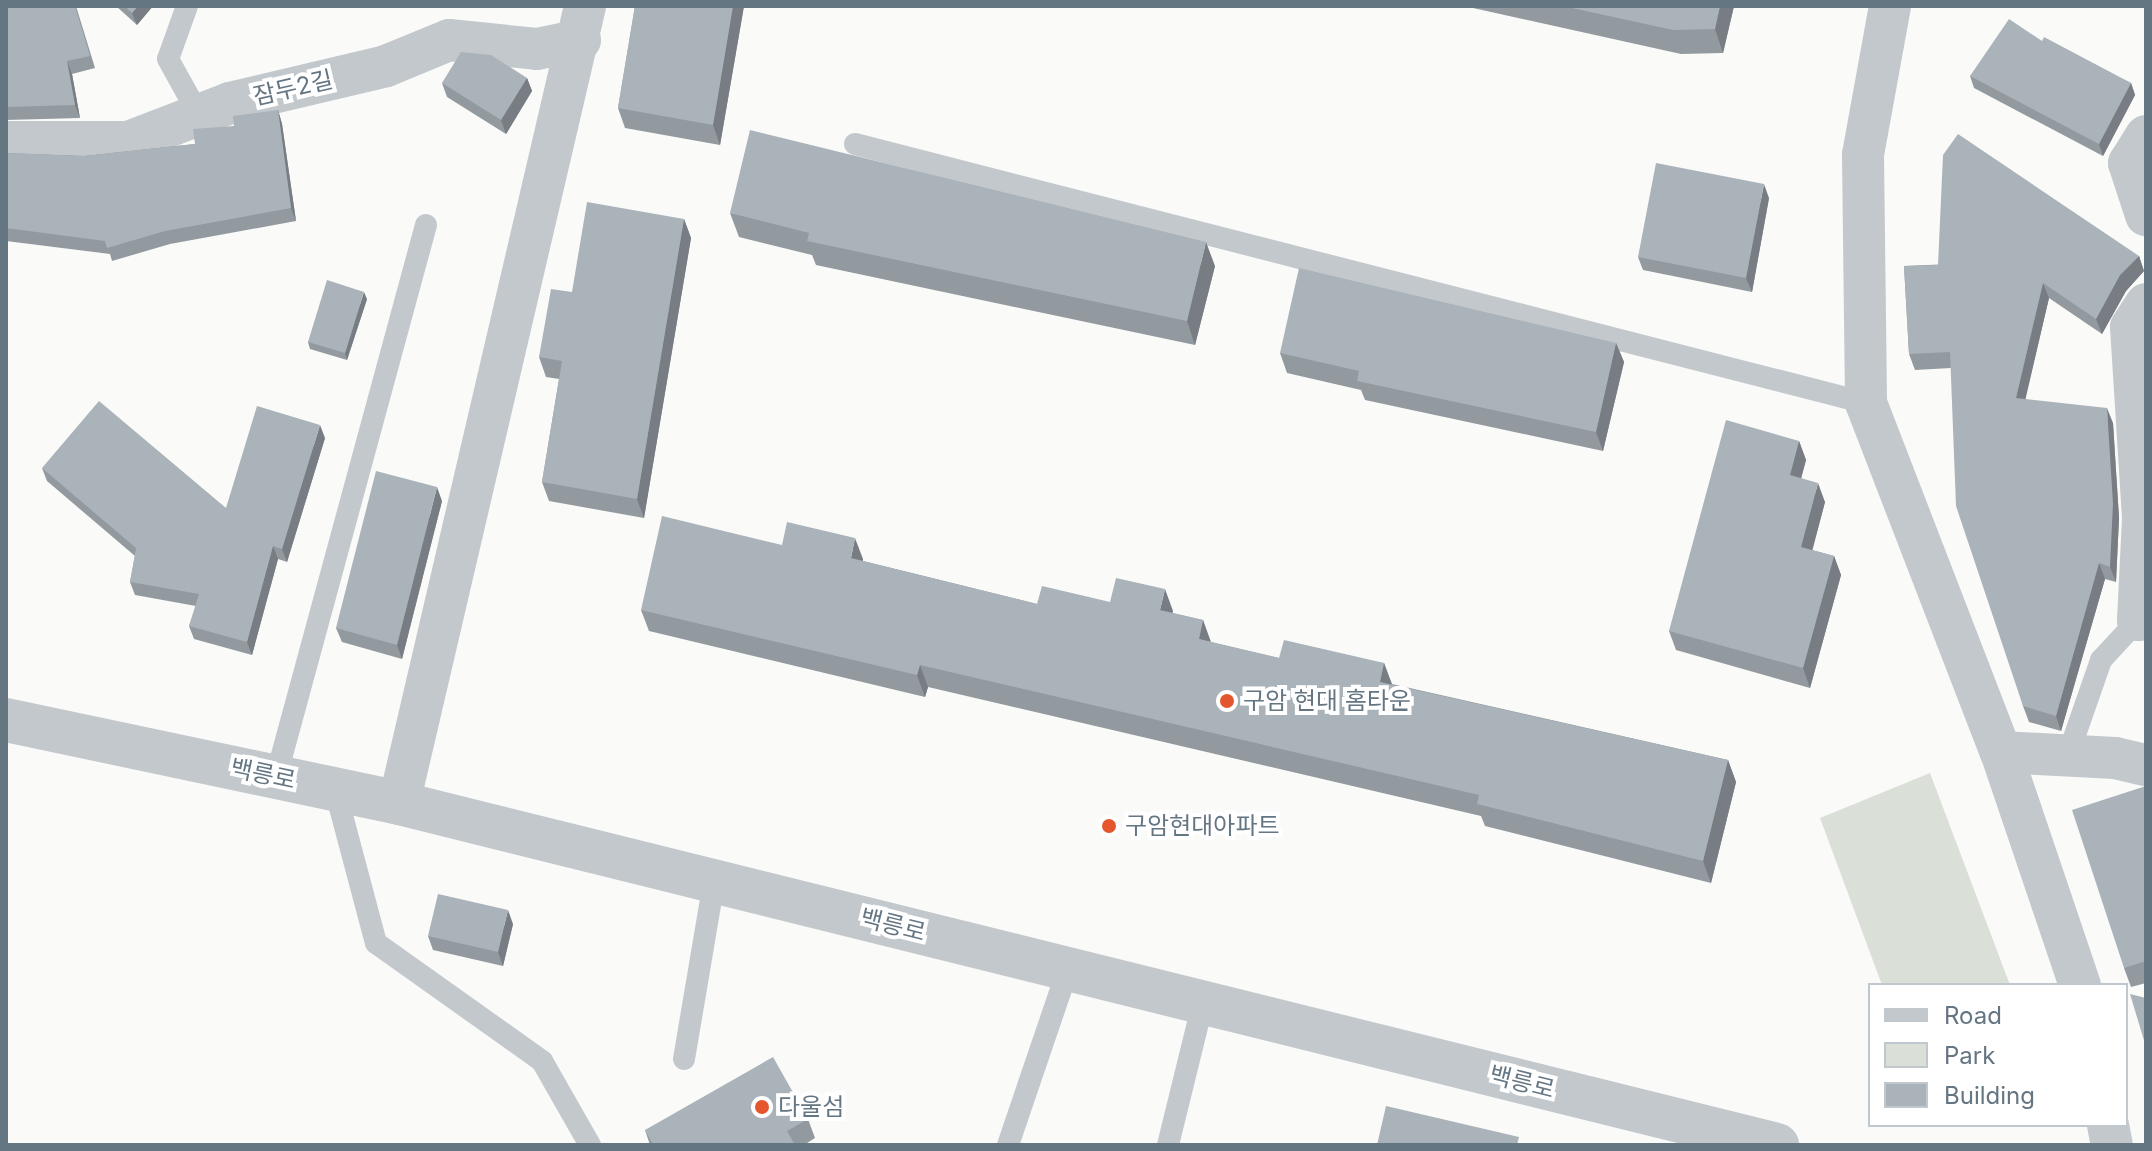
<!DOCTYPE html>
<html>
<head>
<meta charset="utf-8">
<style>
	body { margin:0 }
	#map { position:relative; width:2152px; height:1151px; overflow:hidden; background:#fafaf8; font-family:Inter,"Noto Sans KR",sans-serif }
	div>[style] { position:absolute }
	[style*='--x'] { left:calc(var(--x)*1px); top:calc(var(--y)*1px); width:calc(var(--w)*1px); rotate:calc(var(--a)*1deg) }
	.green>* { inset:0; background:#dadfd7 }
	.service>* { height:22px; margin:-11px; padding:0 11px; transform-origin:11px; border-radius:11px; background:#c3c8cc }
	.minor>* { height:42px; margin:-21px; padding:0 21px; transform-origin:21px; border-radius:21px; background:#c3c8cc }
	.tertiary>* { height:44px; margin:-22px; padding:0 22px; transform-origin:22px; border-radius:22px; background:#c3c8cc }
	.wall>* { inset:0; background:#929a9f }
	.shaded-wall>* { inset:0; background:#777d82 }
	.building>* { inset:0; background:#aab3b9 }
	.dots>* { width:22px; height:22px; translate:-50% -50%; box-sizing:border-box; border:4px solid #fff; border-radius:50% }
	span { translate:-50% -50%; white-space:nowrap; text-align:center; line-height:1.15; -webkit-text-stroke:8px #fff; paint-order:stroke }
	.street-label { font-size:24px; color:#657683 }
	.poi-label { font-size:24px; color:#657683 }
	.left { translate:0 -50%; text-align:left }
	.frame { position:absolute; inset:0; border:8px solid #657683; pointer-events:none }
	.legend { position:absolute; left:1868px; top:983px; width:260px; height:144px; box-sizing:border-box; background:#fff; border:2px solid #c1c8cd; margin:0; padding:10px 14px; list-style:none; font-size:24px; color:#657683 }
	.legend li { display:flex; align-items:center; gap:16px; height:40px }
	.legend b { width:40px; border:2px solid #c1c8cd }
</style>
</head>
<body>
<div id="map">
	<div class="green">
		<div style="clip-path:polygon(1930px 773px,2010px 985px,1882px 985px,1820px 818px)"></div>
	</div>
	<div class="service">
		<div style="--x:187;--y:6;--w:56;--a:109.7"></div>
		<div style="--x:168;--y:59;--w:64;--a:61"></div>
		<div style="--x:855;--y:144;--w:1044;--a:14.37"></div>
		<div style="--x:2068;--y:755;--w:101;--a:-70.8"></div>
		<div style="--x:2101;--y:660;--w:54;--a:-47.2"></div>
		<div style="--x:2138;--y:620;--w:10;--a:61"></div>
		<div style="--x:276;--y:777;--w:572;--a:-74.8"></div>
		<div style="--x:335;--y:789;--w:159;--a:75.1"></div>
		<div style="--x:376;--y:943;--w:204;--a:35.4"></div>
		<div style="--x:542;--y:1061;--w:97;--a:60.3"></div>
		<div style="--x:684;--y:1059;--w:181;--a:-80.4"></div>
		<div style="--x:1008;--y:1145;--w:186;--a:-71.2"></div>
		<div style="--x:1168;--y:1145;--w:147;--a:-76.2"></div>
	</div>
	<div class="minor">
		<div style="--x:1890;--y:6;--w:151;--a:100.3"></div>
		<div style="--x:1863;--y:155;--w:248;--a:89.3"></div>
		<div style="--x:1866;--y:403;--w:374;--a:68.9"></div>
		<div style="--x:2001;--y:752;--w:246;--a:71.3"></div>
		<div style="--x:2146;--y:136;--w:32;--a:122"></div>
		<div style="--x:2129;--y:163;--w:55;--a:71.9"></div>
		<div style="--x:6;--y:142;--w:122;--a:0"></div>
		<div style="--x:128;--y:142;--w:109;--a:-20.9"></div>
		<div style="--x:230;--y:103;--w:160;--a:-13.3"></div>
		<div style="--x:386;--y:66;--w:68;--a:-22.4"></div>
		<div style="--x:449;--y:40;--w:88;--a:5.8"></div>
		<div style="--x:537;--y:49;--w:44;--a:-11.8"></div>
		<div style="--x:2146;--y:304;--w:27;--a:123"></div>
		<div style="--x:2131;--y:327;--w:191;--a:86.4"></div>
		<div style="--x:2143;--y:518;--w:102;--a:92.8"></div>
		<div style="--x:2138;--y:620;--w:8;--a:-14"></div>
		<div style="--x:2001;--y:752;--w:114;--a:3"></div>
		<div style="--x:2115;--y:758;--w:32;--a:13"></div>
		<div style="--x:399;--y:803;--w:818;--a:-76.86"></div>
		<div style="--x:2108;--y:1125;--w:20;--a:79"></div>
	</div>
	<div class="tertiary">
		<div style="--x:6;--y:720;--w:402;--a:11.9"></div>
		<div style="--x:399;--y:803;--w:1420;--a:13.94"></div>
	</div>
	<div class="wall">
		<div style="clip-path:polygon(6px 6px,76px 6px,95px 68px,72px 74px,80px 118px,6px 120px)"></div>
		<div style="clip-path:polygon(116px 6px,153px 6px,137px 25px)"></div>
		<div style="clip-path:polygon(635px 6px,744px 6px,720px 145px,625px 128px,618px 108px)"></div>
		<div style="clip-path:polygon(1464px 6px,1734px 6px,1723px 53px,1681px 54px)"></div>
		<div style="clip-path:polygon(2042px 41px,2131px 83px,2135px 95px,2103px 156px,1974px 88px,1970px 76px)"></div>
		<div style="clip-path:polygon(527px 78px,532px 91px,506px 134px,447px 97px,442px 83px)"></div>
		<div style="clip-path:polygon(278px 110px,282px 124px,296px 221px,170px 244px,112px 261px,110px 254px,6px 241px,6px 153px,84px 156px,195px 144px,234px 126px)"></div>
		<div style="clip-path:polygon(1769px 198px,1752px 292px,1643px 270px,1638px 257px)"></div>
		<div style="clip-path:polygon(730px 213px,1215px 266px,1195px 345px,816px 265px,812px 255px,739px 237px)"></div>
		<div style="clip-path:polygon(684px 219px,691px 238px,644px 518px,549px 501px,542px 482px,559px 379px,546px 377px,539px 357px,572px 292px)"></div>
		<div style="clip-path:polygon(2139px 256px,2144px 271px,2126px 291px,2102px 334px,2049px 298px,2025px 399px,2113px 423px,2119px 518px,2116px 582px,2105px 579px,2061px 731px,2029px 722px,2023px 706px,1951px 368px,1915px 370px,1909px 354px,1904px 266px)"></div>
		<div style="clip-path:polygon(367px 299px,347px 360px,310px 349px,308px 342px)"></div>
		<div style="clip-path:polygon(1616px 343px,1624px 362px,1603px 451px,1365px 400px,1361px 390px,1287px 373px,1280px 353px)"></div>
		<div style="clip-path:polygon(325px 438px,287px 562px,278px 559px,252px 655px,194px 639px,189px 626px,196px 606px,135px 595px,130px 582px,135px 556px,47px 481px,42px 468px,226px 508px)"></div>
		<div style="clip-path:polygon(1799px 441px,1806px 460px,1801px 478px,1825px 502px,1812px 550px,1834px 556px,1841px 575px,1810px 688px,1676px 650px,1669px 631px)"></div>
		<div style="clip-path:polygon(442px 501px,402px 659px,342px 642px,336px 628px)"></div>
		<div style="clip-path:polygon(782px 545px,863px 559px,863px 561px,1037px 604px,1110px 602px,1173px 611px,1172px 613px,1203px 620px,1210px 642px,1279px 658px,1384px 663px,1392px 684px,1728px 760px,1736px 782px,1711px 883px,1485px 826px,1481px 816px,928px 687px,925px 697px,649px 631px,641px 610px)"></div>
		<div style="clip-path:polygon(2146px 786px,2146px 983px,2131px 987px,2124px 968px)"></div>
		<div style="clip-path:polygon(513px 924px,503px 966px,433px 950px,428px 936px)"></div>
		<div style="clip-path:polygon(808px 1119px,815px 1138px,804px 1145px,650px 1145px,645px 1130px)"></div>
	</div>
	<div class="shaded-wall">
		<div style="clip-path:polygon(138px 6px,153px 6px,137px 25px,132px 13px)"></div>
		<div style="clip-path:polygon(733px 6px,744px 6px,720px 145px,713px 125px)"></div>
		<div style="clip-path:polygon(1720px 6px,1734px 6px,1723px 53px,1715px 29px)"></div>
		<div style="clip-path:polygon(67px 61px,72px 74px,80px 118px,75px 105px)"></div>
		<div style="clip-path:polygon(527px 78px,532px 91px,506px 134px,501px 120px)"></div>
		<div style="clip-path:polygon(2131px 83px,2135px 95px,2103px 156px,2099px 144px)"></div>
		<div style="clip-path:polygon(278px 110px,282px 124px,296px 221px,291px 208px)"></div>
		<div style="clip-path:polygon(1764px 184px,1769px 198px,1752px 292px,1746px 278px)"></div>
		<div style="clip-path:polygon(684px 219px,691px 238px,644px 518px,637px 499px)"></div>
		<div style="clip-path:polygon(1206px 242px,1215px 266px,1195px 345px,1187px 321px)"></div>
		<div style="clip-path:polygon(2139px 256px,2144px 271px,2126px 291px,2102px 334px,2096px 319px,2120px 275px)"></div>
		<div style="clip-path:polygon(2043px 283px,2049px 298px,2022px 414px,2016px 398px)"></div>
		<div style="clip-path:polygon(364px 292px,367px 299px,347px 360px,345px 353px)"></div>
		<div style="clip-path:polygon(1616px 343px,1624px 362px,1603px 451px,1596px 432px)"></div>
		<div style="clip-path:polygon(2107px 408px,2113px 423px,2119px 518px,2116px 582px,2110px 567px)"></div>
		<div style="clip-path:polygon(320px 425px,325px 438px,287px 562px,282px 549px)"></div>
		<div style="clip-path:polygon(1799px 441px,1806px 460px,1797px 494px,1790px 475px)"></div>
		<div style="clip-path:polygon(1818px 483px,1825px 502px,1808px 567px,1801px 547px)"></div>
		<div style="clip-path:polygon(437px 487px,442px 501px,402px 659px,397px 645px)"></div>
		<div style="clip-path:polygon(855px 538px,863px 559px,859px 580px,851px 558px)"></div>
		<div style="clip-path:polygon(273px 546px,278px 559px,252px 655px,247px 642px)"></div>
		<div style="clip-path:polygon(1834px 556px,1841px 575px,1810px 688px,1803px 668px)"></div>
		<div style="clip-path:polygon(2099px 563px,2105px 579px,2061px 731px,2056px 716px)"></div>
		<div style="clip-path:polygon(1165px 589px,1173px 611px,1168px 631px,1160px 610px)"></div>
		<div style="clip-path:polygon(1203px 620px,1211px 642px,1199px 639px)"></div>
		<div style="clip-path:polygon(1384px 663px,1392px 685px,1380px 682px)"></div>
		<div style="clip-path:polygon(920px 665px,928px 687px,925px 697px,917px 675px)"></div>
		<div style="clip-path:polygon(1728px 760px,1736px 782px,1711px 883px,1703px 861px)"></div>
		<div style="clip-path:polygon(508px 910px,513px 924px,503px 966px,498px 952px)"></div>
	</div>
	<div class="building">
		<div style="clip-path:polygon(6px 6px,75px 6px,90px 56px,67px 61px,75px 105px,6px 107px)"></div>
		<div style="clip-path:polygon(125px 6px,138px 6px,132px 13px)"></div>
		<div style="clip-path:polygon(635px 6px,733px 6px,713px 125px,618px 108px)"></div>
		<div style="clip-path:polygon(1563px 6px,1720px 6px,1715px 29px,1673px 30px)"></div>
		<div style="clip-path:polygon(2009px 19px,2042px 41px,2044px 37px,2131px 83px,2099px 144px,1970px 76px)"></div>
		<div style="clip-path:polygon(461px 52px,491px 55px,527px 78px,501px 120px,442px 83px)"></div>
		<div style="clip-path:polygon(278px 110px,291px 208px,165px 231px,107px 248px,105px 241px,6px 228px,6px 153px,84px 156px,195px 144px,193px 129px,234px 126px,233px 116px)"></div>
		<div style="clip-path:polygon(750px 130px,1206px 242px,1187px 321px,807px 241px,809px 233px,730px 213px)"></div>
		<div style="clip-path:polygon(1958px 134px,2139px 256px,2120px 275px,2096px 319px,2043px 283px,2016px 398px,2107px 408px,2113px 503px,2110px 567px,2099px 563px,2056px 716px,2023px 706px,1956px 506px,1950px 352px,1909px 354px,1904px 266px,1938px 265px,1943px 155px)"></div>
		<div style="clip-path:polygon(1656px 163px,1764px 184px,1746px 278px,1638px 257px)"></div>
		<div style="clip-path:polygon(587px 202px,684px 219px,637px 499px,542px 482px,562px 361px,539px 357px,551px 289px,572px 292px)"></div>
		<div style="clip-path:polygon(1299px 268px,1616px 343px,1596px 432px,1357px 381px,1359px 371px,1280px 353px)"></div>
		<div style="clip-path:polygon(327px 280px,364px 292px,345px 353px,308px 342px)"></div>
		<div style="clip-path:polygon(99px 401px,226px 508px,257px 406px,320px 425px,282px 549px,273px 546px,247px 642px,189px 626px,199px 594px,130px 582px,136px 548px,42px 468px)"></div>
		<div style="clip-path:polygon(1726px 420px,1799px 441px,1790px 475px,1818px 483px,1801px 547px,1834px 556px,1803px 668px,1669px 631px)"></div>
		<div style="clip-path:polygon(376px 471px,437px 487px,397px 645px,336px 628px)"></div>
		<div style="clip-path:polygon(662px 516px,782px 545px,787px 522px,855px 538px,851px 558px,1037px 604px,1042px 586px,1110px 602px,1116px 578px,1165px 589px,1160px 610px,1203px 620px,1199px 639px,1279px 658px,1284px 640px,1384px 663px,1380px 682px,1728px 760px,1703px 861px,1477px 804px,1479px 795px,920px 665px,917px 675px,641px 610px)"></div>
		<div style="clip-path:polygon(2146px 786px,2146px 961px,2124px 968px,2072px 810px)"></div>
		<div style="clip-path:polygon(438px 894px,508px 910px,498px 952px,428px 936px)"></div>
		<div style="clip-path:polygon(2130px 994px,2146px 998px,2146px 1047px)"></div>
		<div style="clip-path:polygon(773px 1057px,808px 1119px,787px 1131px,795px 1145px,653px 1145px,645px 1130px)"></div>
		<div style="clip-path:polygon(1386px 1106px,1519px 1137px,1517px 1145px,1377px 1145px)"></div>
	</div>
	<div class="dots">
		<div style="left:1227px;top:701px;background:#e4572e"></div>
		<div style="left:1109px;top:826px;background:#e4572e"></div>
		<div style="left:762px;top:1107px;background:#e4572e"></div>
	</div>
	<div class="street-label">
		<span style="left:293px;top:88px;rotate:-13deg">잠두2길</span>
		<span style="left:263px;top:774px;rotate:12deg">백릉로</span>
		<span style="left:893px;top:925px;rotate:14deg">백릉로</span>
		<span style="left:1522px;top:1082px;rotate:14deg">백릉로</span>
	</div>
	<div class="poi-label">
		<span class="left" style="left:1243px;top:701px">구암 현대 홈타운</span>
		<span class="left" style="left:1125px;top:826px">구암현대아파트</span>
		<span class="left" style="left:778px;top:1107px">다울섬</span>
	</div>
	<div class="frame"></div>
	<ul class="legend">
	<li><b style="height:10px;background:#c3c8cc"></b>Road</li>
	<li><b style="height:22px;background:#dadfd7"></b>Park</li>
	<li><b style="height:22px;background:#aab3b9"></b>Building</li>
	</ul>
</div>
</body>
</html>
